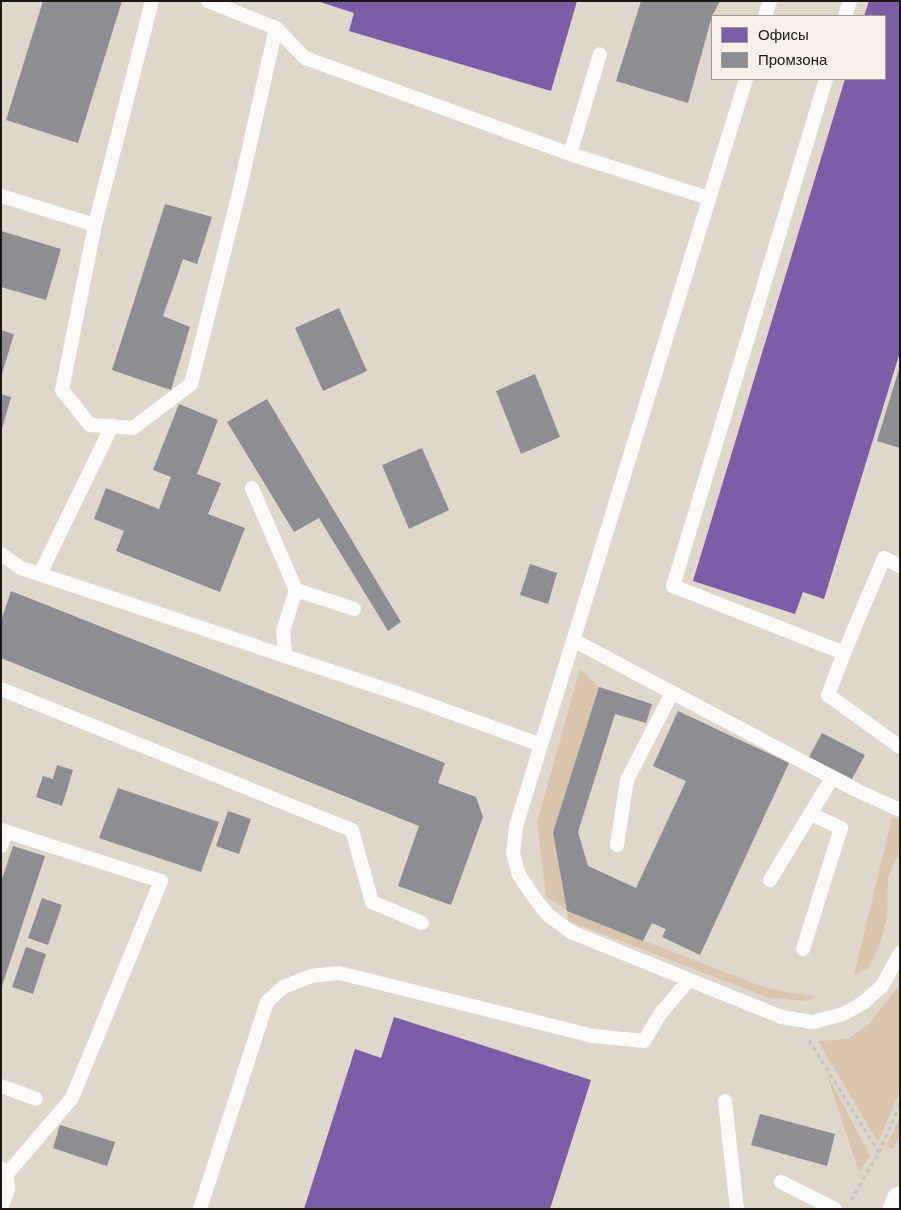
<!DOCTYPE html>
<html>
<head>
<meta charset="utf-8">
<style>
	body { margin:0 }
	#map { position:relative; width:901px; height:1210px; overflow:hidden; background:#e8e3de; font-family:Helvetica,sans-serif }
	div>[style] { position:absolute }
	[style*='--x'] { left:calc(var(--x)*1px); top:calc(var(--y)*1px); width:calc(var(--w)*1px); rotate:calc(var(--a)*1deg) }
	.built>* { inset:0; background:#dfd6cc }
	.green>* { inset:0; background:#d9c5ae }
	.offices>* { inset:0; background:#7b5ea7 }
	.industry>* { inset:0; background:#8d8d92 }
	.path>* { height:3px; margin-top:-1.5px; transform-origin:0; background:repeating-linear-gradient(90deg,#c4c3c2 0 4px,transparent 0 8px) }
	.lane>* { height:14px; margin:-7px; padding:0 7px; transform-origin:7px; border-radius:7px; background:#fcfbfa }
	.secondary>* { height:28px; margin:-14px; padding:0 14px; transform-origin:14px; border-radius:14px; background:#fcfbfa }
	span { translate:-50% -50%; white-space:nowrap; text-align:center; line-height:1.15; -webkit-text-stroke:5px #f9f1e9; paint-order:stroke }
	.frame { position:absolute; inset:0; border:2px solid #1a1714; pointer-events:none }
	.legend { position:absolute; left:711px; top:15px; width:175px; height:65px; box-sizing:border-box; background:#f9f1e9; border:1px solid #a09a94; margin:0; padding:6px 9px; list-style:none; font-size:15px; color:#1a1714 }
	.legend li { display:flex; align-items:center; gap:10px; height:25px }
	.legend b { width:25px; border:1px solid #a09a94 }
</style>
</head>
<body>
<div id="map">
	<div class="built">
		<div style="clip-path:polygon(evenodd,1px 1px,900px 1px,900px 1209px,1px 1209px,1px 1px,712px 16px,885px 16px,885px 79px,712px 79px,712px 16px)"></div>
	</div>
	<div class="green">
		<div style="clip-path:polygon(580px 669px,599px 687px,553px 832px,567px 911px,766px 988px,816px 997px,806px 1001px,770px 998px,568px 921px,567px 911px,546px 896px,537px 822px)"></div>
		<div style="clip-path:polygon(892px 818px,900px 820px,900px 850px,888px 878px,887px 917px,880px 944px,868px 968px,854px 975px)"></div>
		<div style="clip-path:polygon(900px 984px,900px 1091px,878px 1142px,818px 1041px,848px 1039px,869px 1024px)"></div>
		<div style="clip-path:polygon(826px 1072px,870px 1156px,859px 1172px)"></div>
		<div style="clip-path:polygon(900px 1116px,900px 1135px,893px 1149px,886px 1147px)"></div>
	</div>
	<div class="offices">
		<div style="clip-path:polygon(317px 1px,577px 1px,551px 91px,349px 31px,354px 13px)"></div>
		<div style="clip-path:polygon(869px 1px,900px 1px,900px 352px,824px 599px,803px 592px,795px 614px,693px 581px,845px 79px,885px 79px,885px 16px,864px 16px)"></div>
		<div style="clip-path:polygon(394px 1017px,591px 1080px,550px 1209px,304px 1209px,355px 1049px,381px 1058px)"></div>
	</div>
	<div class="industry">
		<div style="clip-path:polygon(43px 1px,122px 1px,78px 143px,6px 120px)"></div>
		<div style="clip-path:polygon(641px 1px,720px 1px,712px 16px,688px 103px,616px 81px)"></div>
		<div style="clip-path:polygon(165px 204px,212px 217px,197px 264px,183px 259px,163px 316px,190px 327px,171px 390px,112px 370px)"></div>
		<div style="clip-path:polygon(1px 231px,61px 249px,46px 300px,1px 287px)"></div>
		<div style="clip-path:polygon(339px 308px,367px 371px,323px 391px,295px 328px)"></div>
		<div style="clip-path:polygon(1px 330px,14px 334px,2px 374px,1px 374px)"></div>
		<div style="clip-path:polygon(899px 369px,900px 369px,900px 448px,877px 441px)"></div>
		<div style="clip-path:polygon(535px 374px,560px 437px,521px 454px,496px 391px)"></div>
		<div style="clip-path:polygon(1px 394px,11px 397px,2px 429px,1px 429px)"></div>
		<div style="clip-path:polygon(267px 399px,401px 622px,388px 631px,319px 518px,294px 532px,227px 422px)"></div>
		<div style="clip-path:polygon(179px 404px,218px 420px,197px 474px,221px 483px,208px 514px,245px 528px,220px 592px,116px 551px,124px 531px,94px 519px,106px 488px,159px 509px,171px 477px,153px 470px)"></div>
		<div style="clip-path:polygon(422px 448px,449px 510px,409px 529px,382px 465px)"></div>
		<div style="clip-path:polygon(530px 564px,557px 573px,548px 604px,520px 595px)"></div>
		<div style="clip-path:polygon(11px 591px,445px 763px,438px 783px,476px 797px,483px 817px,451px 905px,398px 886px,419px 826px,1px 658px,1px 621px)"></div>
		<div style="clip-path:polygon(599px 687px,652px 704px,646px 723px,615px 714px,578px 832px,588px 866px,636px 888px,686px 781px,653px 766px,678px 711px,789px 763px,700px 955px,662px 937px,666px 929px,652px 923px,643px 941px,567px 911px,553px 832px)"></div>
		<div style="clip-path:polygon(822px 733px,865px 755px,852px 779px,809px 757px)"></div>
		<div style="clip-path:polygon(57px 765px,73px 770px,62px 806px,36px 797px,43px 776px,53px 779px)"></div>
		<div style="clip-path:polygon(118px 788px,219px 822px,201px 872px,99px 838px)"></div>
		<div style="clip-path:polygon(228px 811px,251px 819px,239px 854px,216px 846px)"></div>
		<div style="clip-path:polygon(13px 846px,45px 856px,2px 986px,1px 882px)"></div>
		<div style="clip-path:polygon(42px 898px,62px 905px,48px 945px,28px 938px)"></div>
		<div style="clip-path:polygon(26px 947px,46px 954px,33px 994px,12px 987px)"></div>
		<div style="clip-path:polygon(760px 1114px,835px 1134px,827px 1166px,751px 1145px)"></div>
		<div style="clip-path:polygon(60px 1125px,115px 1142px,107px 1166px,53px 1148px)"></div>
	</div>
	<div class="path">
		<div style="--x:809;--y:1040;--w:132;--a:58"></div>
		<div style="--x:851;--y:1200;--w:56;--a:-59.7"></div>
		<div style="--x:879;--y:1152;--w:52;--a:-66.4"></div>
	</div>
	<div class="lane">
		<div style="--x:152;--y:1;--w:231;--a:104.3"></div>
		<div style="--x:95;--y:225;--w:168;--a:101.3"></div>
		<div style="--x:62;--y:390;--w:45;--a:51.3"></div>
		<div style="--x:90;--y:425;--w:43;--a:4"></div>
		<div style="--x:133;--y:428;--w:73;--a:-37.2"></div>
		<div style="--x:191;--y:384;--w:197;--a:-75.9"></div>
		<div style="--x:239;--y:193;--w:169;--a:-77.4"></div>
		<div style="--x:208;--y:1;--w:73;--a:21.7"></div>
		<div style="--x:276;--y:28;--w:42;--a:46"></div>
		<div style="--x:305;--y:58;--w:282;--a:19.9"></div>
		<div style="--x:570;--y:154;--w:146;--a:17.6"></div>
		<div style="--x:765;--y:16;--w:16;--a:-72"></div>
		<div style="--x:845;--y:16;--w:16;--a:-72"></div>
		<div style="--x:746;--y:79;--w:782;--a:107.11"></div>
		<div style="--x:516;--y:826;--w:27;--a:96"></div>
		<div style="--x:513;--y:853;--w:23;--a:75"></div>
		<div style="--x:519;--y:875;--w:25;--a:56"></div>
		<div style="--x:533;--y:896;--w:24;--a:52"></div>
		<div style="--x:548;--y:915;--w:29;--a:36"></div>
		<div style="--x:571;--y:932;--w:227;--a:22"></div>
		<div style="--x:781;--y:1017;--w:32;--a:9"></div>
		<div style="--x:813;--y:1022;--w:31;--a:-15"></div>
		<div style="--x:843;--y:1014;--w:23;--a:-29"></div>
		<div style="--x:863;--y:1003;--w:25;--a:-42"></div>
		<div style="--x:882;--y:986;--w:38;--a:-61"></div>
		<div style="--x:826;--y:79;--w:530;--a:106.79"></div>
		<div style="--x:673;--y:586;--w:184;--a:21.4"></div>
		<div style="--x:844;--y:653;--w:45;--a:110.9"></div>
		<div style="--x:828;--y:695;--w:89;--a:35.8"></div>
		<div style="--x:570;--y:154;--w:104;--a:-73.3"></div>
		<div style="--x:1;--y:196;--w:98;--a:17.1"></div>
		<div style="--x:252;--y:488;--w:111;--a:66.7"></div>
		<div style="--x:296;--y:590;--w:43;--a:107.6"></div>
		<div style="--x:283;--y:631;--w:25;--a:85"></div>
		<div style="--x:1;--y:554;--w:24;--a:35"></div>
		<div style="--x:21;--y:568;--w:393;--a:18.4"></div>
		<div style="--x:394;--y:692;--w:156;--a:19.8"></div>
		<div style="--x:40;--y:574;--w:165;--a:-64.1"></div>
		<div style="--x:296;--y:590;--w:61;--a:18.1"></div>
		<div style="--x:573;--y:640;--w:320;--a:27.9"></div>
		<div style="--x:856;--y:790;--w:48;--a:24.4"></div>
		<div style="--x:844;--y:653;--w:103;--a:-67.2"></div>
		<div style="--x:884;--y:558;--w:18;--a:27"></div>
		<div style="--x:1;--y:689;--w:378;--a:21.9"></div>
		<div style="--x:352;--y:830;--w:75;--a:74.5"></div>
		<div style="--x:372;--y:902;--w:54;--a:22.8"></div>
		<div style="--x:1;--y:830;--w:168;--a:17.7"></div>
		<div style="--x:161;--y:881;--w:235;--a:112.3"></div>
		<div style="--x:72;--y:1098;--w:100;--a:130.5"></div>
		<div style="--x:617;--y:845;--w:66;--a:-81.3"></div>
		<div style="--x:627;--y:780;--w:98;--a:-62.7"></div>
		<div style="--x:1;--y:846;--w:15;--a:-70"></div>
		<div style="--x:770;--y:880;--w:119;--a:-58.7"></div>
		<div style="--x:803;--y:949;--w:127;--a:-72.6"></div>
		<div style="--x:841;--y:828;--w:31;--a:-155"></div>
		<div style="--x:1;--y:1086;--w:37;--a:20"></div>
		<div style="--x:725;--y:1101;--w:109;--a:83.7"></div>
		<div style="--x:781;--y:1182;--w:60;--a:26.6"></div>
		<div style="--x:1;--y:1208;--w:19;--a:-69"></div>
		<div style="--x:8;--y:1190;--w:16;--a:-94"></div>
		<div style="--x:7;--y:1174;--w:7;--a:-135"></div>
		<div style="--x:200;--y:1209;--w:218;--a:-72.1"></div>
		<div style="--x:267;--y:1002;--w:22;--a:-43"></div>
		<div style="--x:283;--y:987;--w:30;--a:-21"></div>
		<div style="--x:311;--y:976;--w:28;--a:-6"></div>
		<div style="--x:339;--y:973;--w:263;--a:13.9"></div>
		<div style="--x:594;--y:1036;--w:50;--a:5.7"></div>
		<div style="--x:644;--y:1041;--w:31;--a:-59"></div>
		<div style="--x:660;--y:1014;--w:43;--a:-49.7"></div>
	</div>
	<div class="secondary">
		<div style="--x:897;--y:1209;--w:9;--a:-69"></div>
	</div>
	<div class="frame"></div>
	<ul class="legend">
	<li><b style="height:14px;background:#7b5ea7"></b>Офисы</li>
	<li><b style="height:14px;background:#8d8d92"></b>Промзона</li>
	</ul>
</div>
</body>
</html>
